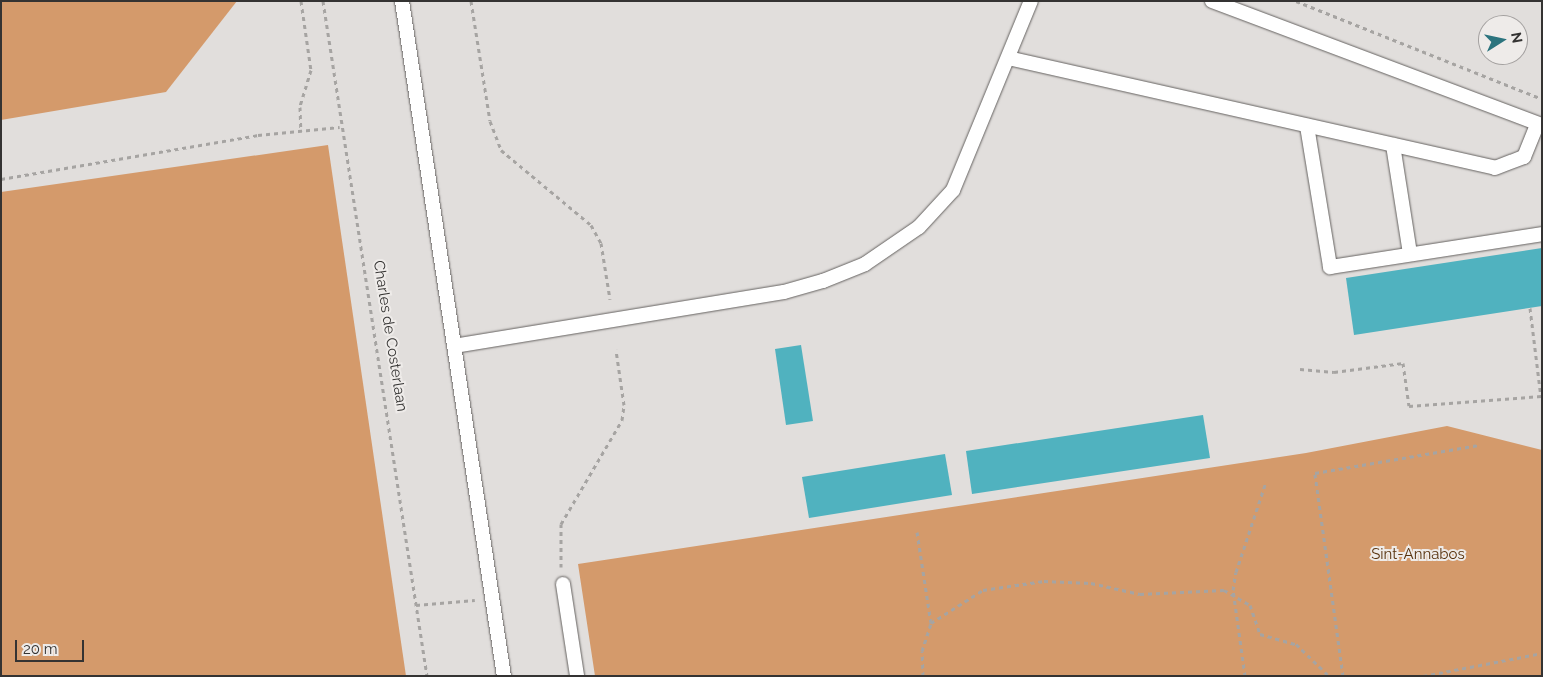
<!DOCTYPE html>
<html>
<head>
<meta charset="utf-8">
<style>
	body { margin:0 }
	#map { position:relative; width:1543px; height:677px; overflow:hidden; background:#e1dedc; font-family:Raleway,sans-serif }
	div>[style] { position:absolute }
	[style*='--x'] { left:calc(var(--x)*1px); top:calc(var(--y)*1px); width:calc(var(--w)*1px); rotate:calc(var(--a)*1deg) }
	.forest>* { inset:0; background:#d49a6b }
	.building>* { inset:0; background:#50b2bf }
	.path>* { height:3px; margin-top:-1.5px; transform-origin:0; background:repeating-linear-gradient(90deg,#a6a4a2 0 4px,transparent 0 8px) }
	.roads { filter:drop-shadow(0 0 1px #656260) drop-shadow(0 0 1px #656260) }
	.lane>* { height:14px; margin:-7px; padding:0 7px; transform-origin:7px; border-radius:7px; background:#fff }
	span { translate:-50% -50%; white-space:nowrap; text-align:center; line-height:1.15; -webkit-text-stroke:4px #eeebe9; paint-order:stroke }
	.street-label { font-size:15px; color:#343332 }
	.park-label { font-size:15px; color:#58320d }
	.frame { position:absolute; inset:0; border:2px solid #343332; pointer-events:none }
	.north { position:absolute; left:1478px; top:15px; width:50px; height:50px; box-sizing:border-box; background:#eeebe9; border:1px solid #a4a1a0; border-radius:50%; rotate:80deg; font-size:14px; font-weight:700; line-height:20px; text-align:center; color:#343332 }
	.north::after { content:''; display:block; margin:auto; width:18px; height:22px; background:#2c747e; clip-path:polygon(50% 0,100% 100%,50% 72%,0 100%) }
	.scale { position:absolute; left:15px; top:640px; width:69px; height:22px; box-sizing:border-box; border:2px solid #343332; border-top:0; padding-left:6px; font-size:15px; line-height:18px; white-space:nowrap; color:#343332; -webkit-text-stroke:4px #eeebe9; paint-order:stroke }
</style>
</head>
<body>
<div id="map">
	<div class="forest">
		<div style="clip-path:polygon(1px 1px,237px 1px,166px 92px,1px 120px)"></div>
		<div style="clip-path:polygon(328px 145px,406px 676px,1px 676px,1px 192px)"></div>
		<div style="clip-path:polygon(1447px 426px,1542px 450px,1542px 676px,595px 676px,578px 564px,1306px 453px)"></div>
	</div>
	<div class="building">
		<div style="clip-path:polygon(1542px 248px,1542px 306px,1354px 335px,1346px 278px)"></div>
		<div style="clip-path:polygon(801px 345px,813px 421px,786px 425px,775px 349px)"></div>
		<div style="clip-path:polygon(1203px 415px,1210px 458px,972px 494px,966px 451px)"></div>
		<div style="clip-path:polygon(945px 454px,952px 495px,809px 518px,802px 477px)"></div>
	</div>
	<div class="path">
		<div style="--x:301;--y:1;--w:70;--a:81.8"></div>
		<div style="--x:311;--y:70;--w:39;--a:107"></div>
		<div style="--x:300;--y:107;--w:24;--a:88"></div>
		<div style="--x:323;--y:1;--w:683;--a:81.24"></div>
		<div style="--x:471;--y:1;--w:121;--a:81"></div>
		<div style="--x:490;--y:121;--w:31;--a:69"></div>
		<div style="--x:501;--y:150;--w:117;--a:39.8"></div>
		<div style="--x:591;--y:225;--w:21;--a:61"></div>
		<div style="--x:601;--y:243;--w:57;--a:80.9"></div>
		<div style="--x:1296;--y:1;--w:265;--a:21.7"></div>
		<div style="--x:1;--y:179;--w:261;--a:-9.7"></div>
		<div style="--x:258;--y:135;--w:82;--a:-5.6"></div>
		<div style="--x:1530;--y:308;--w:90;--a:83"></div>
		<div style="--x:1300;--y:369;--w:34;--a:5"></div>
		<div style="--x:1334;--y:372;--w:70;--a:-7.4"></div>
		<div style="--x:1403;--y:363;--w:43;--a:82.1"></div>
		<div style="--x:1409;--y:406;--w:133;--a:-4.3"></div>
		<div style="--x:917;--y:532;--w:92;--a:81.3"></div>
		<div style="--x:931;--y:623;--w:62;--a:-32.4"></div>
		<div style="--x:983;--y:590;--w:62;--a:-8.4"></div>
		<div style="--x:1044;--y:581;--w:47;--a:2.4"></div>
		<div style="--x:1091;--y:583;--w:50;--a:12.7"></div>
		<div style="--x:1140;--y:594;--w:84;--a:-2.7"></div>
		<div style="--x:1224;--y:590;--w:30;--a:30"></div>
		<div style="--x:1250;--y:605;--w:31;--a:71"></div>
		<div style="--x:1260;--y:634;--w:37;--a:16"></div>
		<div style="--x:1296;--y:644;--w:46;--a:44.1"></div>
		<div style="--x:561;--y:567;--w:43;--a:-90"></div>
		<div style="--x:561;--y:524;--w:121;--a:-59.6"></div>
		<div style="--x:622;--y:420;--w:15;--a:-82"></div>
		<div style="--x:624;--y:405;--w:56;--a:-98.3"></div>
		<div style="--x:416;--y:605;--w:59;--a:-4.8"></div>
		<div style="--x:923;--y:676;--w:25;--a:-92"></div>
		<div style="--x:922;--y:651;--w:29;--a:-72"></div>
		<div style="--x:1245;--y:676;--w:87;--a:-97.9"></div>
		<div style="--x:1233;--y:590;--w:18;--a:-81"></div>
		<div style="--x:1236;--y:572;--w:95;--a:-71.6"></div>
		<div style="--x:1343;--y:676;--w:205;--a:-97.9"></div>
		<div style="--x:1315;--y:473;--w:166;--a:-9.7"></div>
		<div style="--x:1423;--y:676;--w:121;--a:-10.9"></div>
	</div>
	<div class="roads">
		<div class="lane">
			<div style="--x:402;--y:1;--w:683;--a:81.41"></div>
			<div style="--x:1212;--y:1;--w:353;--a:20.6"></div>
			<div style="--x:1008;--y:58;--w:499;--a:12.7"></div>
			<div style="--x:1495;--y:168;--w:31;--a:-21"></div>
			<div style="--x:1524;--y:157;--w:35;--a:-68"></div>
			<div style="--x:1307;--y:126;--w:143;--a:80.7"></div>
			<div style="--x:1330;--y:267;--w:215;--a:-8.8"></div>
			<div style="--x:1393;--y:145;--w:110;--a:81.1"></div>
			<div style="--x:454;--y:346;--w:334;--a:-9.3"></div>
			<div style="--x:784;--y:292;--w:41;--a:-15.8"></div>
			<div style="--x:823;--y:281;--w:45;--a:-22"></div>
			<div style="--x:865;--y:264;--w:65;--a:-34.4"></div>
			<div style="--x:919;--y:227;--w:50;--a:-47.4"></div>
			<div style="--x:953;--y:190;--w:204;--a:-67.6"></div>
			<div style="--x:563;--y:584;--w:93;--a:81.3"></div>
		</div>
	</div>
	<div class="street-label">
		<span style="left:390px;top:336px;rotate:81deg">Charles de Costerlaan</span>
	</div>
	<div class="park-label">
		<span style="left:1418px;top:555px">Sint-Annabos</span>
	</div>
	<div class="frame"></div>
	<div class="north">N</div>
	<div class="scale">20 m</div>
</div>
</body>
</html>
